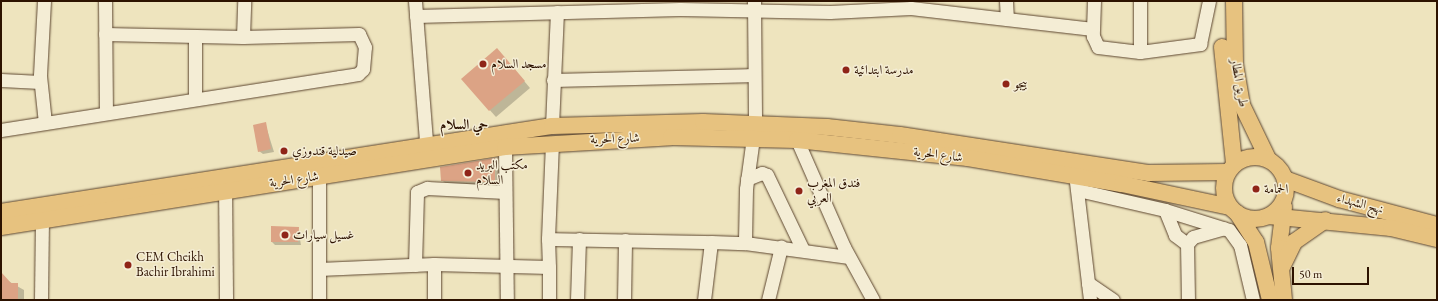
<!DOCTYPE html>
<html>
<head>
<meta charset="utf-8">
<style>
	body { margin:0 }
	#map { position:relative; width:1438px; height:301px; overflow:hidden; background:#eee4be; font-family:"EB Garamond",Amiri,serif }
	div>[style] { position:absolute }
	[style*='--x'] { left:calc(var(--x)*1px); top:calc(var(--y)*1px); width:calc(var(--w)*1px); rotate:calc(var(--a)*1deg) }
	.shadow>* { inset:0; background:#0003 }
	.building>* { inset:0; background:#dca385 }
	.roads { filter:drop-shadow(0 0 1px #5d4630) drop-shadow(0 0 1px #5d4630) }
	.minor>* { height:13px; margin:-6.5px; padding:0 6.5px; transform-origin:6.5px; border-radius:6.5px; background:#f4edd5 }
	.major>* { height:16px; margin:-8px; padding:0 8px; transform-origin:8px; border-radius:8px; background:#e7c27f }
	.major>.ring { margin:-8px; padding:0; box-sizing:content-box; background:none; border:16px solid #e7c27f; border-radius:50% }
	.dots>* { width:11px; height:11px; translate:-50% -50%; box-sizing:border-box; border:2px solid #f4edd5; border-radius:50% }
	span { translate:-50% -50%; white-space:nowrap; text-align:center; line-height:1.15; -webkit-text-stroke:3px #f4edd5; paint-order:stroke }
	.poi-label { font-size:13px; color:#2d1200 }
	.left { translate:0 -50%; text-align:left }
	.street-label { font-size:13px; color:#2d1200 }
	.neighbourhood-label { font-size:14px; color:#2d1200; font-weight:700 }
	.frame { position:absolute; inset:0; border:2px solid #2d1200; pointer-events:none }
	.scale { position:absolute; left:1292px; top:267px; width:77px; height:18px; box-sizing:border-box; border:2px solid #2d1200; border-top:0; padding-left:5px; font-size:12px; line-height:14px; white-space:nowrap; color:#2d1200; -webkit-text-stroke:3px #f4edd5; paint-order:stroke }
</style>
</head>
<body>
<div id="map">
	<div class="shadow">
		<div style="clip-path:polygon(503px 56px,530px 88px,496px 117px,462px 79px)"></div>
		<div style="clip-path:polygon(265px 123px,274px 152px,263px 154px,259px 151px)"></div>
		<div style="clip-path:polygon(495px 159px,500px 164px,500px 186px,447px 185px,442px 180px)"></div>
		<div style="clip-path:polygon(298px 228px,301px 245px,275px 245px,272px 242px)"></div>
		<div style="clip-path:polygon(1px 277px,24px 290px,24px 300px,1px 300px)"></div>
	</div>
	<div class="building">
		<div style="clip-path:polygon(497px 48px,525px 81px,489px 111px,461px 79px)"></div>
		<div style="clip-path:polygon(266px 122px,271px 149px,258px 152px,253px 125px)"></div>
		<div style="clip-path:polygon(495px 158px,495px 182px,441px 181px,440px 167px)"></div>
		<div style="clip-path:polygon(271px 226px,299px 227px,298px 242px,271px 242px)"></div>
		<div style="clip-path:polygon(1px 272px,11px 283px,18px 283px,18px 300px,1px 300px)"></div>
	</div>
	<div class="roads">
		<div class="minor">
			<div style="--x:44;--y:1;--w:75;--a:93.1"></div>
			<div style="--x:40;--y:76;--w:47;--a:83.9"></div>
			<div style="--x:105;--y:1;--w:112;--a:89.5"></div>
			<div style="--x:415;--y:1;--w:154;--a:85.5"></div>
			<div style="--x:754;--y:1;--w:122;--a:89.5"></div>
			<div style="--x:755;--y:123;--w:67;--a:97.8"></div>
			<div style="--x:746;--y:189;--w:54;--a:91.1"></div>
			<div style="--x:745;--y:243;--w:105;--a:7.7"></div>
			<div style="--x:1006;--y:1;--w:18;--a:87"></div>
			<div style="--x:1094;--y:1;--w:35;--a:92"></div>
			<div style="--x:1093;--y:36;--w:12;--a:66"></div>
			<div style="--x:1098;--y:47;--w:42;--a:6.8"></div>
			<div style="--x:1140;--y:52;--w:61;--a:-7.6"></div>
			<div style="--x:1200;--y:44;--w:44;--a:-78.2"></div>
			<div style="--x:1140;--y:1;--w:51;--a:90"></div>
			<div style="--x:416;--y:16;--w:264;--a:-1.5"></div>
			<div style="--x:680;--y:9;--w:150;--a:1.1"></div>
			<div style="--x:830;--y:12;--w:81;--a:-2.8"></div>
			<div style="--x:911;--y:8;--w:183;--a:6.6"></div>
			<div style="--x:105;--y:34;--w:138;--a:1.2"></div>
			<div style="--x:243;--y:37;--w:36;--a:-88"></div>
			<div style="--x:195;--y:36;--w:63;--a:90"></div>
			<div style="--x:1;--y:80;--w:39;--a:3"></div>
			<div style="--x:553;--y:80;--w:200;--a:-1.4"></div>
			<div style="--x:552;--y:126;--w:114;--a:-87.5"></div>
			<div style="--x:1;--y:130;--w:343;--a:-8.9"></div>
			<div style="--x:340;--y:77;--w:18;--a:-9"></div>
			<div style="--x:358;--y:74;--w:7;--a:-45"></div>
			<div style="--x:363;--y:69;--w:22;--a:-85"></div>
			<div style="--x:365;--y:47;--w:14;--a:-115"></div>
			<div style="--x:359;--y:34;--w:116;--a:178.5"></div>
			<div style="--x:797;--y:140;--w:117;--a:66.3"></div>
			<div style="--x:844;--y:247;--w:60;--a:61.3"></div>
			<div style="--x:552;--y:143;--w:96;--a:92.4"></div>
			<div style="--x:548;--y:239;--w:163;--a:1.1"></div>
			<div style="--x:505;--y:147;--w:153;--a:89.3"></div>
			<div style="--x:319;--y:177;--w:92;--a:90"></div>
			<div style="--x:319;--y:269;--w:115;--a:-2.5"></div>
			<div style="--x:434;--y:264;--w:115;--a:1.5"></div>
			<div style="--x:549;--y:267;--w:28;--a:-92"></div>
			<div style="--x:747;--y:179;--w:16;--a:-22"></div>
			<div style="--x:762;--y:173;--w:5;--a:22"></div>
			<div style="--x:767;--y:175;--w:83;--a:64.4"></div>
			<div style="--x:225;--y:182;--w:118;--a:89.5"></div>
			<div style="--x:1076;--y:182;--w:102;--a:83.2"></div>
			<div style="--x:1088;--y:283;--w:30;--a:34"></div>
			<div style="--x:1078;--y:190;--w:89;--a:12.9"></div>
			<div style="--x:1165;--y:210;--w:67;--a:17.4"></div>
			<div style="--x:1229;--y:230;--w:19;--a:54"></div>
			<div style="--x:1240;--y:245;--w:57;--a:76.7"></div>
			<div style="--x:1165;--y:210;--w:27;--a:68"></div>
			<div style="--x:1175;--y:235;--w:15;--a:37"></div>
			<div style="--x:415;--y:265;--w:73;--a:-88.4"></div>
			<div style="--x:417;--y:192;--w:11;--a:-22"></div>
			<div style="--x:427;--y:188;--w:78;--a:2.9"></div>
			<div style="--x:1088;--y:283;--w:17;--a:83"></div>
			<div style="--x:41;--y:300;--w:81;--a:-89.3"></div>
			<div style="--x:319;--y:300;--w:31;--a:-90"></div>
			<div style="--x:434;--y:300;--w:36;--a:-90"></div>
			<div style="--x:549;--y:300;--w:33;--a:-90"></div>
			<div style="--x:577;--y:300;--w:61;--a:-88.1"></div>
			<div style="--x:624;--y:300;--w:60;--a:-89"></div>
			<div style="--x:704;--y:300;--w:58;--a:-83.1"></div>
			<div style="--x:711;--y:242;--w:34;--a:2"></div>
			<div style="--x:768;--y:300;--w:55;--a:-76.2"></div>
			<div style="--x:1188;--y:300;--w:56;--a:-91"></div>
			<div style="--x:1187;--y:244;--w:9;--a:-49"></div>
			<div style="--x:1193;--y:237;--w:32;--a:-16"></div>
		</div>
		<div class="major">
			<div style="--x:1234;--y:1;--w:63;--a:89.1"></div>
			<div style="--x:1235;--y:64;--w:42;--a:80.3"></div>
			<div style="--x:1242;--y:105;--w:60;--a:64.3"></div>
			<div style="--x:1222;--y:47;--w:118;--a:84.1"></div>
			<div class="ring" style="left:1224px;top:157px;width:46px;height:46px"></div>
			<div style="--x:1285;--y:179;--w:58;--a:20.3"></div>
			<div style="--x:1339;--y:199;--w:101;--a:14.9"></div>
			<div style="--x:1284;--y:207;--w:41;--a:97"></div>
			<div style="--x:1279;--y:248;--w:52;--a:84.5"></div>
			<div style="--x:1;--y:212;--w:558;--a:-8.87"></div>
			<div style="--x:552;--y:126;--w:151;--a:-1.5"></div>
			<div style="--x:703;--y:122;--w:124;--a:2.3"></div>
			<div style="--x:827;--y:127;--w:73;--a:6.3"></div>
			<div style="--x:900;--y:135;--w:252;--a:8.7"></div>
			<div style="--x:1149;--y:173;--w:78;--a:-0.7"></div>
			<div style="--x:1237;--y:213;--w:35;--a:57"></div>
			<div style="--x:1256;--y:242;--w:60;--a:76.4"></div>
			<div style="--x:1269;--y:216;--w:123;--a:5.6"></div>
			<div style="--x:1391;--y:228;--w:47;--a:13.4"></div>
			<div style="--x:1;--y:227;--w:510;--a:-9.02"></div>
			<div style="--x:505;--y:147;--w:166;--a:-3.4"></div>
			<div style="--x:671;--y:137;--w:126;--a:1.4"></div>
			<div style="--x:797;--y:140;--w:172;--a:6"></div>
			<div style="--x:968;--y:158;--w:156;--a:9.6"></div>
			<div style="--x:1122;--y:184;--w:110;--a:12"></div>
			<div style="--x:1282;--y:267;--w:28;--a:-64"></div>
			<div style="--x:1294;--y:242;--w:38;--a:-35"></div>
		</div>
	</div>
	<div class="dots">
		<div style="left:483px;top:64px;background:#8f2418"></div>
		<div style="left:846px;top:70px;background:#8f2418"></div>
		<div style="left:1006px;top:84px;background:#8f2418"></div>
		<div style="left:284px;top:151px;background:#8f2418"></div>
		<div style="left:468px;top:173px;background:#8f2418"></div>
		<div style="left:1256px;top:189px;background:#8f2418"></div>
		<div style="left:799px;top:191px;background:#8f2418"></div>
		<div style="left:285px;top:235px;background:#8f2418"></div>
		<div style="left:128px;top:265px;background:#8f2418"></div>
	</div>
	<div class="poi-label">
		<span class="left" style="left:491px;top:64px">مسجد السلام</span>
		<span class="left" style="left:854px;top:70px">مدرسة ابتدائية</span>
		<span class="left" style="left:1014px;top:84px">بيجو</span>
		<span class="left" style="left:292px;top:151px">صيدلية قندوزي</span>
		<span class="left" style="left:476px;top:173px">مكتب البريد<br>السلام</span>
		<span class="left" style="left:807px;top:191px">فندق المغرب<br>العربي</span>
		<span class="left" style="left:1264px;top:189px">الحمامة</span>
		<span class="left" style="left:293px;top:235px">غسيل سيارات</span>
		<span class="left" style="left:136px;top:265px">CEM Cheikh<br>Bachir Ibrahimi</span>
	</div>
	<div class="street-label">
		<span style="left:1239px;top:83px;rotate:80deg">طريق المطار</span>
		<span style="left:615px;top:139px;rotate:-2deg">شارع الحرية</span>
		<span style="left:938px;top:155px;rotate:7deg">شارع الحرية</span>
		<span style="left:294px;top:180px;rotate:-8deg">شارع الحرية</span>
		<span style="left:1360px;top:204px;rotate:15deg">نهج الشهداء</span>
	</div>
	<div class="neighbourhood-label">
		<span style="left:464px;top:124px">حي السلام</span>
	</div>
	<div class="frame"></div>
	<div class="scale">50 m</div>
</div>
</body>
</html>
